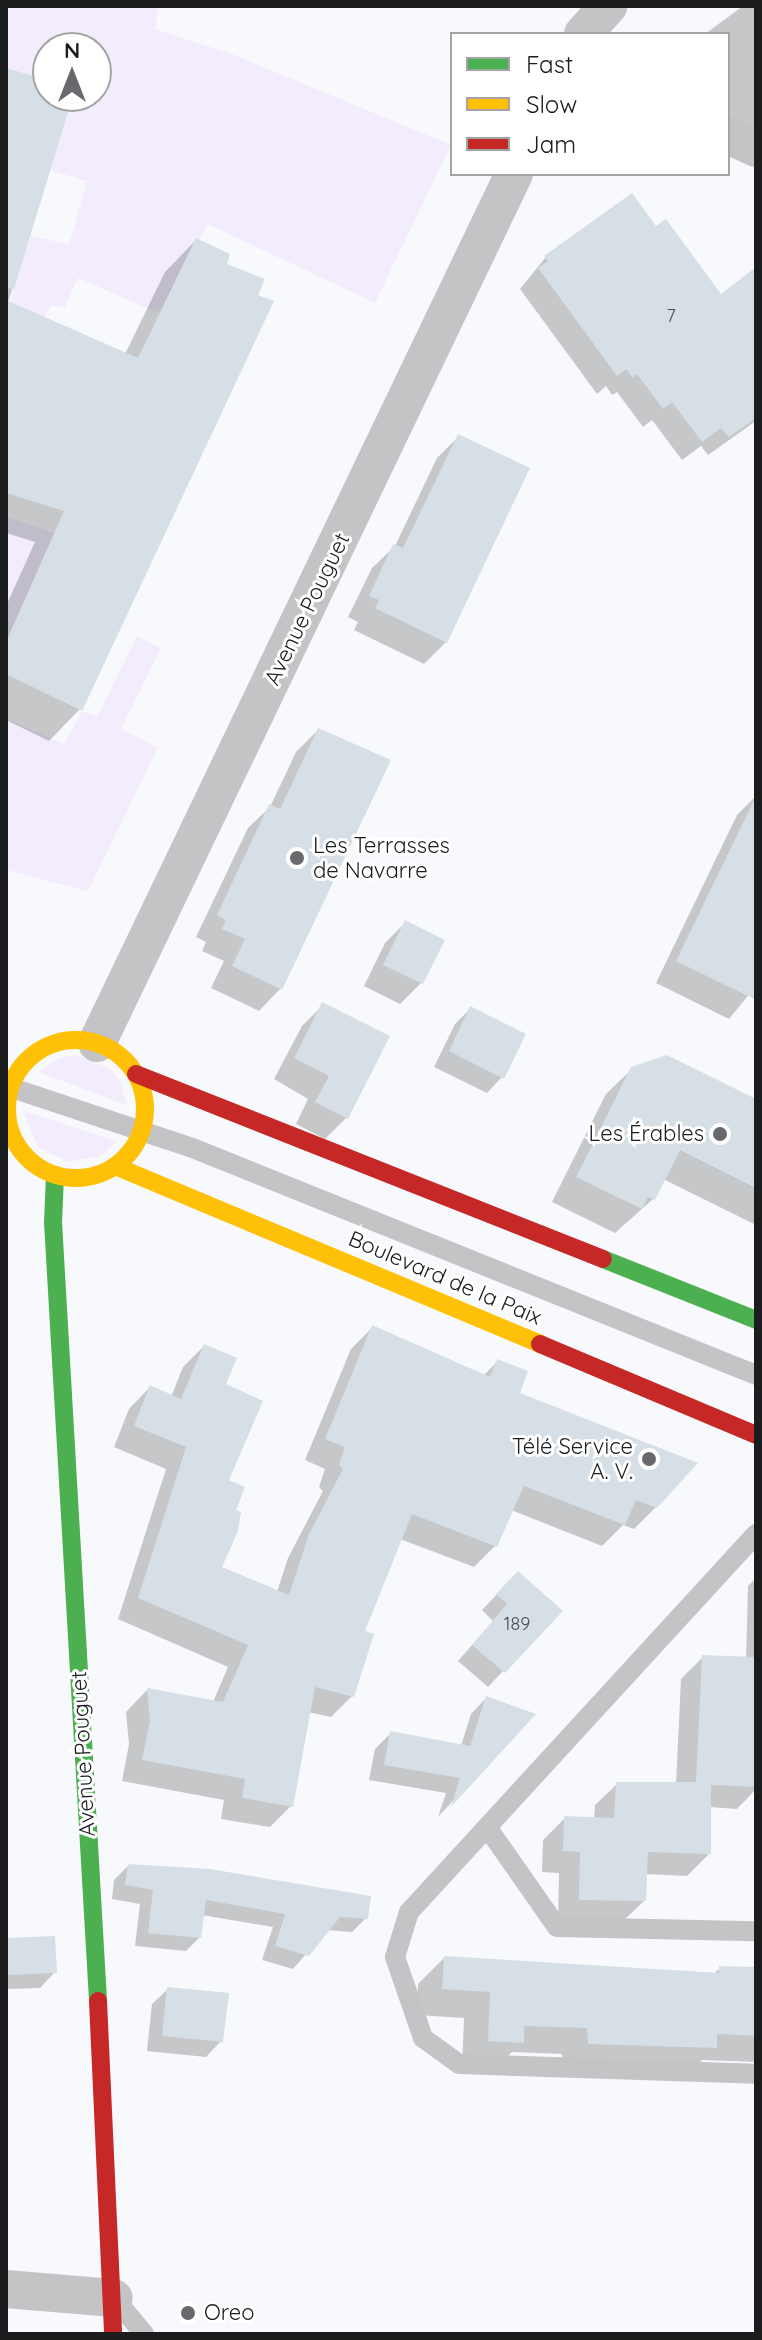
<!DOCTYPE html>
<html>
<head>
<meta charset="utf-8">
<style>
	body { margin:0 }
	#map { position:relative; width:762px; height:2340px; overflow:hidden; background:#f8f9fc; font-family:Quicksand,sans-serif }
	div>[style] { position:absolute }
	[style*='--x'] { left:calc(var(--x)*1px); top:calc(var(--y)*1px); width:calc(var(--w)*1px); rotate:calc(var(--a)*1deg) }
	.green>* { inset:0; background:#f2ecfd }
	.shadow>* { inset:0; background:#0003 }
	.building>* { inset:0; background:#d6dee6 }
	.lane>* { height:20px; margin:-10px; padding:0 10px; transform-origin:10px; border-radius:10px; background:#c4c4c6 }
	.street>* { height:38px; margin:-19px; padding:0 19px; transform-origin:19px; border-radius:19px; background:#c4c4c6 }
	.fast>* { height:18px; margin:-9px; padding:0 9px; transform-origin:9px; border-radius:9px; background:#4caf50 }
	.slow>* { height:18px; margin:-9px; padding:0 9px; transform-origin:9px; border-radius:9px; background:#ffc107 }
	.slow>.ring { margin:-9px; padding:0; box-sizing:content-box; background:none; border:18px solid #ffc107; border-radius:50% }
	.jam>* { height:18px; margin:-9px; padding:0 9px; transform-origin:9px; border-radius:9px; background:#c62828 }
	.dots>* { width:22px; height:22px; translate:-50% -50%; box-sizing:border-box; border:4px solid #fff; border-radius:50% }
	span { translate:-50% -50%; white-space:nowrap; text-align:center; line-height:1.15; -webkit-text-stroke:6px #fff; paint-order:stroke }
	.number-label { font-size:18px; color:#4a4c50 }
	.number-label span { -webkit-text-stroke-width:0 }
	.street-label { font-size:22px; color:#1b1c1e }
	.poi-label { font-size:22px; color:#1b1c1e }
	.left { translate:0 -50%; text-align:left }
	.right { translate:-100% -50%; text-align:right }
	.frame { position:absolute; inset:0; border:8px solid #1b1c1e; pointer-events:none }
	.legend { position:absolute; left:450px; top:32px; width:280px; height:144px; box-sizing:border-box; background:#fff; border:2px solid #a4a4a5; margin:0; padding:10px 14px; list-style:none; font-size:24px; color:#1b1c1e }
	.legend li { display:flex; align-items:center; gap:16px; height:40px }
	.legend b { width:40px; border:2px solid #a4a4a5 }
	.north { position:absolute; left:32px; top:32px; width:80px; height:80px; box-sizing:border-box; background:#fff; border:2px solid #a4a4a5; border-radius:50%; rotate:0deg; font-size:22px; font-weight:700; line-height:32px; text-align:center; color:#1b1c1e }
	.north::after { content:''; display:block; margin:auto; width:28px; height:36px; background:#68696c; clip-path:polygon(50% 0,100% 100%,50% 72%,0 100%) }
</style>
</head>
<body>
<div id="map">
	<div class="green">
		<div style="clip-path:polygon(6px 6px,159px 6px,155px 29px,232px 54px,451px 145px,375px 303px,208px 224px,159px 313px,78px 278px,65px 307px,51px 305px,45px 317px,10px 302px,30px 236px,69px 244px,87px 181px,50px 170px,73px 96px,96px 96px,96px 48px,48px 48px,48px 80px,6px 68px)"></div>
		<div style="clip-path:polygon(6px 517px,55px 533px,6px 642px)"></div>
		<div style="clip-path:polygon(137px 636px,161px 648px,121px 729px,158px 748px,88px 891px,6px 870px,6px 719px,64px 744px,82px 711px,97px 717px)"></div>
		<div style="clip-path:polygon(77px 1055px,109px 1068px,120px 1081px,127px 1105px,38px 1072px,59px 1058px)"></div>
		<div style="clip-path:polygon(23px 1111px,117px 1141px,101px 1156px,68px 1162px,38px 1147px)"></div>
	</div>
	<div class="shadow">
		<div style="clip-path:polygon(743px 6px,756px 6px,756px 158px,728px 145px,728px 34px,705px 34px)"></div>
		<div style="clip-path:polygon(6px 71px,48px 82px,48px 96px,71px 96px,8px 303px,125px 354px,165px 272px,196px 240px,80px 709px,49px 741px,6px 720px,6px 606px,35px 542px,6px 533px)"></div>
		<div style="clip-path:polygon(655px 228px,720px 297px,756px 293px,756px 421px,708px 455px,701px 446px,682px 460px,652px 420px,643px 427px,617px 392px,612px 395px,606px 386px,597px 394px,520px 289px,545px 258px)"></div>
		<div style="clip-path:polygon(459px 436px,446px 642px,424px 664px,354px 630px,358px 622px,348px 617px,372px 568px,395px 546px,437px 458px)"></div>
		<div style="clip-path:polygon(318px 730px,280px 989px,259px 1011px,211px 988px,224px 961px,202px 951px,206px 942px,196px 937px,248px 828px,270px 807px,296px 752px)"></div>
		<div style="clip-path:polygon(756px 796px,756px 986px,729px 1019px,656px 983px,737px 815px)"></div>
		<div style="clip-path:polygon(406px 922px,442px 941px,421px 983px,400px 1004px,364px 986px,385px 943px)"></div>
		<div style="clip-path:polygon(323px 1005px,387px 1037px,346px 1118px,325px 1139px,296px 1124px,308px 1099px,274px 1079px,302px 1026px)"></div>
		<div style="clip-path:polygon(471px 1008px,502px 1077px,487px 1093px,434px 1067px,455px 1024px)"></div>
		<div style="clip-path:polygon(632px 1069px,756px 1101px,756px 1225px,663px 1179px,653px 1199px,615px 1233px,552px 1202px,606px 1094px)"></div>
		<div style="clip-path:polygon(372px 1328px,483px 1376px,497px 1362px,517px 1395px,656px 1507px,634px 1529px,623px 1525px,602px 1546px,511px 1510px,496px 1545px,474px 1567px,400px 1539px,362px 1632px,352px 1696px,331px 1717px,308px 1712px,291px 1806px,270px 1827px,221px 1819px,224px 1800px,122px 1781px,129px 1744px,126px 1712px,147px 1690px,213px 1702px,228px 1667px,118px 1619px,166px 1469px,114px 1447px,129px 1409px,150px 1387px,171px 1397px,183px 1367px,204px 1346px,223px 1385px,227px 1482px,234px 1512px,220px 1568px,277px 1592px,288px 1558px,323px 1491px,319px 1487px,325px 1469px,305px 1460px,351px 1349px)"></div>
		<div style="clip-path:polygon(756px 1578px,756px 1789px,737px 1809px,709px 1807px,709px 1854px,687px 1876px,645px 1874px,644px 1901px,622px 1922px,558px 1921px,559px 1873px,542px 1872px,543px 1840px,565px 1818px,594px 1820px,595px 1805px,617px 1784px,676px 1784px,681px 1679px,703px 1657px,746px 1659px,748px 1586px)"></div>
		<div style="clip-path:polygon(502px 1589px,560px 1611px,488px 1687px,458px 1661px,493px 1621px,482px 1610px)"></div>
		<div style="clip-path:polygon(486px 1698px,533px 1715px,438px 1817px,446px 1793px,369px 1780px,375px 1749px,391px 1733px,461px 1746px,471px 1714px)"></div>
		<div style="clip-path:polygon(128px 1866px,366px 1918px,352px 1932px,327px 1930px,293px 1969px,262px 1960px,273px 1927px,202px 1915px,200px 1937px,186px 1951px,135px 1946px,140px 1904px,112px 1899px,114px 1880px)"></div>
		<div style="clip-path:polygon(6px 1940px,55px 1972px,40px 1988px,6px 1989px)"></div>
		<div style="clip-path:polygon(444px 1958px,713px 1975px,720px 1968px,756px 1969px,756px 2062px,702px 2060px,688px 2073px,562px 2069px,562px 2054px,512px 2052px,495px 2069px,462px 2067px,464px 2018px,416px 2015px,418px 1984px)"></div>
		<div style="clip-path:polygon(168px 1989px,221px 2041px,206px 2057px,147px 2051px,152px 2004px)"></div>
	</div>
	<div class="building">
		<div style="clip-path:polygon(6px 68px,48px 80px,48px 96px,73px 96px,14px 289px,6px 288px)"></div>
		<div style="clip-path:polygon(632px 193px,656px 226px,666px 219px,721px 294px,756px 267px,756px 418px,729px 437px,721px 428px,702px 442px,672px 402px,663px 409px,637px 374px,633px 378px,626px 369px,617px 376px,538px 268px,548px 261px,544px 256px)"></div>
		<div style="clip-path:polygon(196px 238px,230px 254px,227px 264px,265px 279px,258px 295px,274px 301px,82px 711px,6px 674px,6px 642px,64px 511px,6px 493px,6px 300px,138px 358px)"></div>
		<div style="clip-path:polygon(458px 434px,530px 468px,447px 643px,375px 608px,379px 600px,369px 596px,393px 544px,403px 548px)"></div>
		<div style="clip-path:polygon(318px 728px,391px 760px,282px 990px,232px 966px,245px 939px,222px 929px,226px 920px,217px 915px,269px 804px,280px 809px)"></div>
		<div style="clip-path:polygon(756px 796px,756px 1000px,676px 961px)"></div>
		<div style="clip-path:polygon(405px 920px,445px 940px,423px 984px,383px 965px)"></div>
		<div style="clip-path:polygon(322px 1002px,390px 1036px,348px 1119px,315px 1102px,329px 1076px,294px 1058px)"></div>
		<div style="clip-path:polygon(470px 1006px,526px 1034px,504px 1079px,449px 1051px)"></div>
		<div style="clip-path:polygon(667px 1055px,756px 1099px,756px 1188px,680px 1150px,655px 1200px,648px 1197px,642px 1209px,576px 1177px,631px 1067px)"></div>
		<div style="clip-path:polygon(372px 1325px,490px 1377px,497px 1359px,528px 1371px,520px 1393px,698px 1463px,657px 1508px,636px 1500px,625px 1525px,524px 1486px,497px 1547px,412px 1514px,365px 1631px,374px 1634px,354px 1697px,315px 1687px,293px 1807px,242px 1798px,245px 1779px,142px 1760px,150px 1721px,147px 1688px,223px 1702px,248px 1645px,138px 1598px,186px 1447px,134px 1426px,150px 1385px,181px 1399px,204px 1344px,237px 1358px,226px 1384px,263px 1401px,229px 1480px,245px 1487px,236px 1510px,241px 1512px,238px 1531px,222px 1567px,289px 1595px,309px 1534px,343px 1469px,339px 1465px,345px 1447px,325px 1439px)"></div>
		<div style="clip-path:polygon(518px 1571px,563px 1611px,505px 1673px,472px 1645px,507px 1604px,496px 1594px)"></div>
		<div style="clip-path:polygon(702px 1655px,756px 1657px,756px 1787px,711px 1785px,711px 1854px,648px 1852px,646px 1901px,579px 1900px,580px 1852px,563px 1851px,564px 1816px,614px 1818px,616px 1782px,696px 1782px)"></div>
		<div style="clip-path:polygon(486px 1696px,536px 1714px,451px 1807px,460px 1778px,384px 1765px,390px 1731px,470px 1746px)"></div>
		<div style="clip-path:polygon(128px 1864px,210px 1869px,371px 1896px,368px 1919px,340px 1917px,309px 1956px,275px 1946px,285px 1914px,206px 1900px,201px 1938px,148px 1933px,153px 1890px,125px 1885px)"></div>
		<div style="clip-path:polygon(55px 1936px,57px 1973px,6px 1975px,6px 1938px)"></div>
		<div style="clip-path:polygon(444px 1956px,719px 1973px,719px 1966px,756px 1967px,756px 2036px,717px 2034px,717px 2048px,588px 2044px,587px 2028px,524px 2026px,524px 2043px,488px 2041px,490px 1992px,442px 1989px)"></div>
		<div style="clip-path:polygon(167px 1987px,229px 1993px,223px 2042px,162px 2036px)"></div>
	</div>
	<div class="lane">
		<div style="--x:6;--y:1086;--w:199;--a:18.4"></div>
		<div style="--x:195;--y:1149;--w:605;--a:21.94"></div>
		<div style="--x:756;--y:1534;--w:513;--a:132.55"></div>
		<div style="--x:409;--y:1912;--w:47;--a:107.3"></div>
		<div style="--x:395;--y:1957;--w:86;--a:70.9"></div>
		<div style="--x:423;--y:2038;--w:44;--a:35.8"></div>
		<div style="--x:459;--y:2064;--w:297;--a:1.9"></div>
		<div style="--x:487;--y:1827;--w:122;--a:55"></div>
		<div style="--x:557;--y:1927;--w:199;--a:1.2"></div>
		<div style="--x:119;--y:2304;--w:39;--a:50"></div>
	</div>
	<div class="street">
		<div style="--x:583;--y:34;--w:38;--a:-48"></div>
		<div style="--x:728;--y:135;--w:31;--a:25"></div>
		<div style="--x:97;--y:1043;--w:964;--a:-64.37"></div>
		<div style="--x:6;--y:2289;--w:108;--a:4.8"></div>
	</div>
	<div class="fast">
		<div style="--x:55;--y:1175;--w:47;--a:92.4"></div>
		<div style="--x:53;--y:1222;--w:780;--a:86.69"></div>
		<div style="--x:603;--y:1259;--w:165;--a:21.7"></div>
	</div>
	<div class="slow">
		<div class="ring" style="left:7px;top:1040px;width:120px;height:120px"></div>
		<div style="--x:115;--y:1166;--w:461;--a:22.7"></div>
	</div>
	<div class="jam">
		<div style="--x:136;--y:1074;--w:502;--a:21.61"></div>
		<div style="--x:540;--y:1344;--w:234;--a:22.8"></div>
		<div style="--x:98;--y:2001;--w:333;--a:87.4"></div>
	</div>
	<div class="dots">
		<div style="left:297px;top:858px;background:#68696c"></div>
		<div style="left:720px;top:1134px;background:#68696c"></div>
		<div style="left:649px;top:1459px;background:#68696c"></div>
		<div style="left:188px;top:2313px;background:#68696c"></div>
	</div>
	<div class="number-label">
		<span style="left:671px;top:316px">7</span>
		<span style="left:517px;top:1624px">189</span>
	</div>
	<div class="street-label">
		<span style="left:307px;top:609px;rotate:-64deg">Avenue Pouguet</span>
		<span style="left:445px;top:1278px;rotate:23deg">Boulevard de la Paix</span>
		<span style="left:83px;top:1754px;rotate:-93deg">Avenue Pouguet</span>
	</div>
	<div class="poi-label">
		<span class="left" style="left:313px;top:858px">Les Terrasses<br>de Navarre</span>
		<span class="right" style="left:704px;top:1134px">Les Érables</span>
		<span class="right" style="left:633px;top:1459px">Télé Service<br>A. V.</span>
		<span class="left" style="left:204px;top:2313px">Oreo</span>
	</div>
	<div class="frame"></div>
	<ul class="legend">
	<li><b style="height:10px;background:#4caf50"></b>Fast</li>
	<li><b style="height:10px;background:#ffc107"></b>Slow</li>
	<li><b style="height:10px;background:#c62828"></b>Jam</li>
	</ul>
	<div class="north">N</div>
</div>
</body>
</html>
